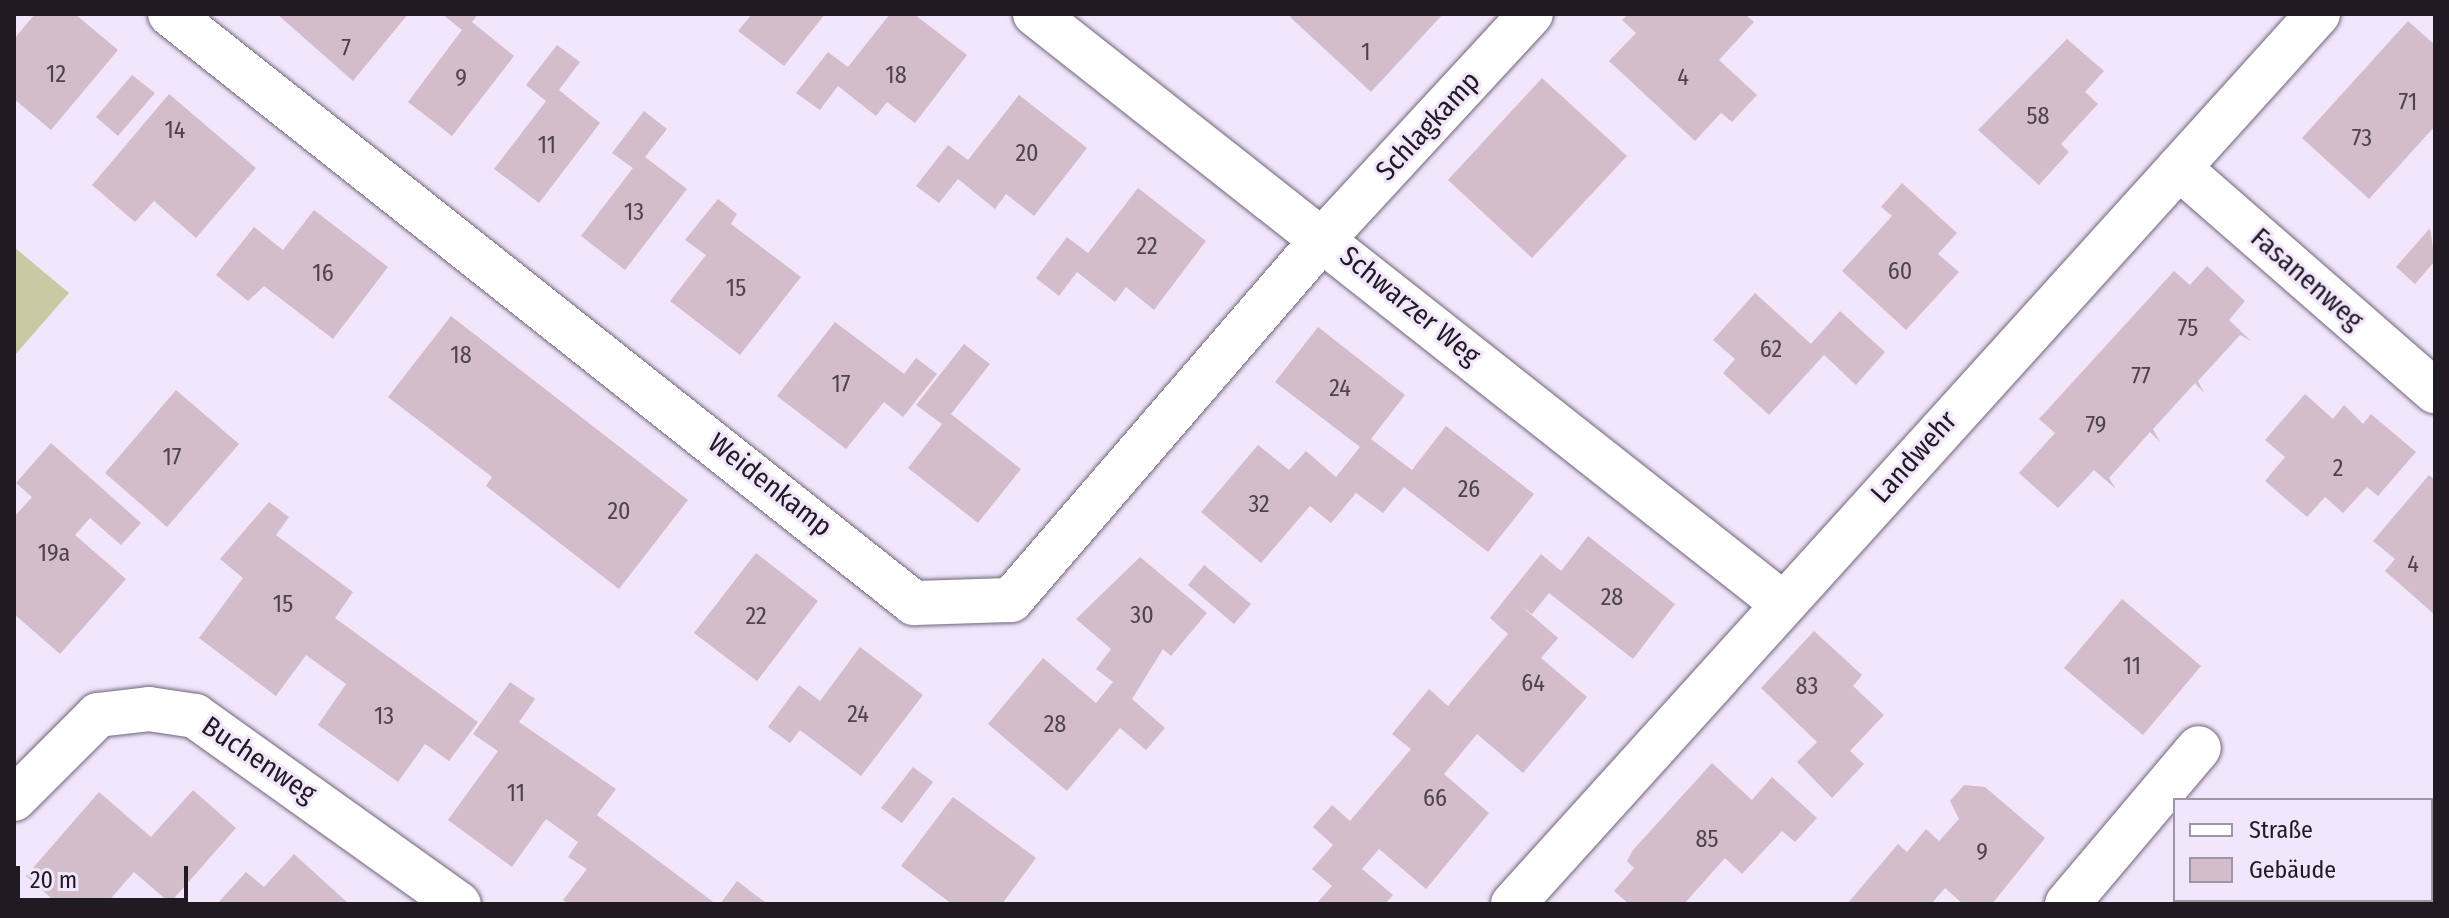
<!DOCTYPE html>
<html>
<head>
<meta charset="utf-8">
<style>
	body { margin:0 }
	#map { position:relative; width:2449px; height:918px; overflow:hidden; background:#f2e6fc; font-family:"Fira Sans Condensed",sans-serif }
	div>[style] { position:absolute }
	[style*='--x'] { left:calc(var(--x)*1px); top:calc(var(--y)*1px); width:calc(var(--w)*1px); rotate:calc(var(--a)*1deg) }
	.green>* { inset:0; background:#c7caa2 }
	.building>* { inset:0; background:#d4bdca }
	.roads { filter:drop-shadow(0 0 2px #706579) drop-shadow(0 0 2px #706579) }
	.minor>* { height:44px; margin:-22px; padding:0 22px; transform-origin:22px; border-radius:22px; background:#fff }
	span { translate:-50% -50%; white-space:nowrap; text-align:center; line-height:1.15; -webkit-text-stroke:6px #f2e6fc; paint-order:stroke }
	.number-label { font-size:24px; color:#4d444d }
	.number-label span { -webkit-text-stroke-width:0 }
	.street-label { font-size:28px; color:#201b23 }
	.frame { position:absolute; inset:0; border:16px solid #201b23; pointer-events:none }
	.legend { position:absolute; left:2173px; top:798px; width:260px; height:104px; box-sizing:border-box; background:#f2e6fc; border:2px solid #9e95a5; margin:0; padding:10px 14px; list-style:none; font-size:24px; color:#201b23 }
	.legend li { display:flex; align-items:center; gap:16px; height:40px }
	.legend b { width:40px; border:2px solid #9e95a5 }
	.scale { position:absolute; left:16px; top:866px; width:172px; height:36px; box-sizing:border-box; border:4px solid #201b23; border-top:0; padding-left:10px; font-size:24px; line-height:28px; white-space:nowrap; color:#201b23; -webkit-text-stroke:6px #f2e6fc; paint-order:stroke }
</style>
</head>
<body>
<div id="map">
	<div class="green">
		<div style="clip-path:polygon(14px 247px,69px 293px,14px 356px)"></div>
	</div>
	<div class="building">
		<div style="clip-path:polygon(35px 14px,75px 14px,118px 50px,51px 130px,14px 99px,14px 39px)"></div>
		<div style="clip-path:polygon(277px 14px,408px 14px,353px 81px)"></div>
		<div style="clip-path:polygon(442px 14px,478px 14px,472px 22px,514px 56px,452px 136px,408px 102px,462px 30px)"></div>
		<div style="clip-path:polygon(752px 14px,825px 14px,784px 66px,738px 31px)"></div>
		<div style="clip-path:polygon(890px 14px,914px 14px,967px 55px,915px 123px,887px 102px,876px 116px,838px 86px,820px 110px,796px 93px,828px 52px,848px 67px)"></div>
		<div style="clip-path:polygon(1443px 14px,1371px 92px,1290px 17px,1293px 14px)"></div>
		<div style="clip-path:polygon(1628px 14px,1745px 14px,1754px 22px,1719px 60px,1757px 95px,1732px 122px,1721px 113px,1695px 141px,1609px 61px,1636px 33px,1622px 20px)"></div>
		<div style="clip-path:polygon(2408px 21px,2435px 45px,2435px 126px,2369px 199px,2302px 138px)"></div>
		<div style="clip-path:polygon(2067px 39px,2104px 71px,2085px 92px,2098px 104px,2061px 144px,2069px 152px,2039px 185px,1978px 130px)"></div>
		<div style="clip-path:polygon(557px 45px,580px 62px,559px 90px,600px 123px,539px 203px,494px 169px,546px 101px,526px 85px)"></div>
		<div style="clip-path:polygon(132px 75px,155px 93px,118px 136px,96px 117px)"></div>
		<div style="clip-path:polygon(1542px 78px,1627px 156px,1532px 258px,1448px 180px)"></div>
		<div style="clip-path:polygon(169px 94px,256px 168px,196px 238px,154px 201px,135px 222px,92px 185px)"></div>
		<div style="clip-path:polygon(1019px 95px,1087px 148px,1034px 216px,1006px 194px,995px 209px,958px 179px,939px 203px,916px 186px,948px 145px,968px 160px)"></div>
		<div style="clip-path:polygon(644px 111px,667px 129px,645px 157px,687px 189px,625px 270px,581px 236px,633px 168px,612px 153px)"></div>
		<div style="clip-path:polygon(1902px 183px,1957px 233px,1938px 254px,1959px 272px,1906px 330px,1842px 271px,1892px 216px,1881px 207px)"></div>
		<div style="clip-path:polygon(1138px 188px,1206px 241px,1154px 310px,1126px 287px,1115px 302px,1077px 272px,1059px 296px,1036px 278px,1067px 237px,1088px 253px)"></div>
		<div style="clip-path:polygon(718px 199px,737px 214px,731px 224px,801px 277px,740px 355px,670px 301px,706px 255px,685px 240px)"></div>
		<div style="clip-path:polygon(314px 210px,388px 267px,333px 339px,264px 286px,248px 301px,216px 275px,254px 227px,283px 250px)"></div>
		<div style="clip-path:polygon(2430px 228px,2435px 261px,2415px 284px,2396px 267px)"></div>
		<div style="clip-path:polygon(2207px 266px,2245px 301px,2229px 320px,2251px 341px,2240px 335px,2198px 381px,2204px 393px,2195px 383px,2153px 429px,2160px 442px,2150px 432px,2109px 478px,2116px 489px,2094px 470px,2058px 508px,2019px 473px,2055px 433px,2039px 419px,2174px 271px,2190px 285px)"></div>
		<div style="clip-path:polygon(1755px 293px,1811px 344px,1840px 311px,1885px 352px,1856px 385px,1824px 355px,1769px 415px,1723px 373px,1735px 359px,1713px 340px)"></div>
		<div style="clip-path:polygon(451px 316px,688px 500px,619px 589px,486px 486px,492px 477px,388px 397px)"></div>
		<div style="clip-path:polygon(835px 322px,904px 374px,916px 358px,937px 374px,903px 417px,884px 402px,846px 449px,777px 396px)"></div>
		<div style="clip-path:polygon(1318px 327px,1405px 395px,1371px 439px,1412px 470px,1446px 426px,1534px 494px,1488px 552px,1404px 487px,1383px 513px,1356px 493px,1331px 523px,1310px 506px,1261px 563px,1201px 512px,1258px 445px,1289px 470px,1306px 451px,1336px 477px,1360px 447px,1275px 382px)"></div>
		<div style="clip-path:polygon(964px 344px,990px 364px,951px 414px,1021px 469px,978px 523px,908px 468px,942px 424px,916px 405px)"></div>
		<div style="clip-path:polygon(176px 390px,239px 444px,167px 527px,105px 473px)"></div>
		<div style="clip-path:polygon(2305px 394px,2333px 419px,2344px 405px,2363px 424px,2371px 414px,2416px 452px,2378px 496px,2367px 487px,2343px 513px,2325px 497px,2307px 517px,2265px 481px,2285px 457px,2265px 440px)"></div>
		<div style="clip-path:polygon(51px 443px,141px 523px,121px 545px,90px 518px,75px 535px,126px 579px,60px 654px,14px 614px,14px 517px,32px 497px,16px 483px)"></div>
		<div style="clip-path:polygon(2429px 475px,2435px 480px,2435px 615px,2385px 571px,2395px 559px,2373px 541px)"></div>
		<div style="clip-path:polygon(269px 502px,289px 517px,276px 535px,353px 592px,335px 618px,478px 722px,449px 761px,425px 744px,398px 782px,318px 725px,346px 684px,306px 655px,276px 696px,199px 638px,243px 578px,220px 559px)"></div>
		<div style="clip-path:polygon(1588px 536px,1675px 604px,1633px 659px,1549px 593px,1532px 614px,1521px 606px,1558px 638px,1541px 658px,1587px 697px,1523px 773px,1477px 734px,1444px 774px,1489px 813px,1426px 889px,1379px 849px,1362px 869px,1393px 895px,1385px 904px,1316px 904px,1332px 886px,1312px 869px,1333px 845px,1313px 827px,1332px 805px,1350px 821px,1411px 749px,1392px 734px,1429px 689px,1448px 706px,1508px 634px,1490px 618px,1541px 554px,1561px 571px)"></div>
		<div style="clip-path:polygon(756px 553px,818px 601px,757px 681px,694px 633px)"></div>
		<div style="clip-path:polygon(1140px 557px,1207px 613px,1171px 656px,1163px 649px,1132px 699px,1165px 728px,1146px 750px,1120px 728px,1067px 791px,988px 724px,1043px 658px,1096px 703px,1113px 682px,1096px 669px,1111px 649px,1076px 619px)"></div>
		<div style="clip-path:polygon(1204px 565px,1251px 604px,1234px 624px,1188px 585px)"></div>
		<div style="clip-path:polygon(2122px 599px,2201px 666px,2143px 735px,2064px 668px)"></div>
		<div style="clip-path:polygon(1814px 631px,1862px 675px,1853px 686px,1884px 715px,1850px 751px,1864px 764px,1832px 798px,1797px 762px,1817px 742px,1761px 688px)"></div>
		<div style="clip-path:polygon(860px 647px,923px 695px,861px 776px,800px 730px,790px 743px,768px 727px,799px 685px,820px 701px)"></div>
		<div style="clip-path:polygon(510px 682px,535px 699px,519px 722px,616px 789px,597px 815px,716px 904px,568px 904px,563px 900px,587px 869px,568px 857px,578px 842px,546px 819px,512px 867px,448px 820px,498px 751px,473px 734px)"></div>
		<div style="clip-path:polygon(1712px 763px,1752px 800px,1772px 777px,1817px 818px,1795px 842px,1782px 831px,1742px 874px,1725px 858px,1684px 904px,1629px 904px,1614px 891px,1634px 868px,1627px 861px,1633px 850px)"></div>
		<div style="clip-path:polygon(913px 767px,933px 782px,902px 823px,881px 808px)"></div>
		<div style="clip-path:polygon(1964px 785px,1985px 787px,2045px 838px,1992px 904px,1963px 904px,1945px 888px,1931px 904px,1847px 904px,1898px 844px,1907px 852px,1926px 829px,1939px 841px,1959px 819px,1950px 801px)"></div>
		<div style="clip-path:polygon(193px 790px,236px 828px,170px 903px,134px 872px,106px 904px,58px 904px,26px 876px,99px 792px,151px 837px)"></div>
		<div style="clip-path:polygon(953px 797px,1036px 858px,1002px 904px,952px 904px,901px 866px)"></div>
		<div style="clip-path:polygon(294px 854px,349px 904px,217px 904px,246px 872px,264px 887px)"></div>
		<div style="clip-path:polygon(737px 881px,758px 897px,768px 904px,720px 904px)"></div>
	</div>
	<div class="roads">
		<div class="minor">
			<div style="--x:170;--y:14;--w:949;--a:38.37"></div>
			<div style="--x:914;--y:603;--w:97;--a:-1.8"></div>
			<div style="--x:1011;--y:600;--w:479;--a:-49.2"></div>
			<div style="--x:1324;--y:238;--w:305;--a:-47.3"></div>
			<div style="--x:1035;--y:14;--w:950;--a:38.25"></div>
			<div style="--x:2179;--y:168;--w:340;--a:41.1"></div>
			<div style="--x:14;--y:799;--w:119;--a:-45"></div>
			<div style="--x:98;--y:715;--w:51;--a:-6.7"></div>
			<div style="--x:149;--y:709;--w:47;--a:8.7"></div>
			<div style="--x:195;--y:716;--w:324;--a:35.5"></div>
			<div style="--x:1513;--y:904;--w:1200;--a:-47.87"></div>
			<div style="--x:2067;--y:904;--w:204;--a:-49.8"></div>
		</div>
	</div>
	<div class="number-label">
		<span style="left:346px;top:49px">7</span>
		<span style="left:1366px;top:53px">1</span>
		<span style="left:56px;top:75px">12</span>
		<span style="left:896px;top:76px">18</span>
		<span style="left:1683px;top:78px">4</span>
		<span style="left:461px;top:79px">9</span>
		<span style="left:2408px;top:103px">71</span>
		<span style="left:2038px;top:117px">58</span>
		<span style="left:175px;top:131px">14</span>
		<span style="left:2362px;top:139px">73</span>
		<span style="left:547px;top:146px">11</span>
		<span style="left:1027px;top:154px">20</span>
		<span style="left:634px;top:213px">13</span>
		<span style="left:1147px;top:247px">22</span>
		<span style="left:1900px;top:272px">60</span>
		<span style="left:323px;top:274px">16</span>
		<span style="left:736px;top:289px">15</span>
		<span style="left:2188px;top:329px">75</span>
		<span style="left:1771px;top:350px">62</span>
		<span style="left:461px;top:356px">18</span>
		<span style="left:2141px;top:377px">77</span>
		<span style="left:841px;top:385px">17</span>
		<span style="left:1340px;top:389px">24</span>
		<span style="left:2096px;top:426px">79</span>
		<span style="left:172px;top:458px">17</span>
		<span style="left:2338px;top:469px">2</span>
		<span style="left:1469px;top:490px">26</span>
		<span style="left:1259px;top:505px">32</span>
		<span style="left:619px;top:512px">20</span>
		<span style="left:54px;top:554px">19a</span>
		<span style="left:2413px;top:565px">4</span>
		<span style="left:1612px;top:598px">28</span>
		<span style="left:283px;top:605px">15</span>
		<span style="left:1142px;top:616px">30</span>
		<span style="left:756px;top:617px">22</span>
		<span style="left:2132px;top:667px">11</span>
		<span style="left:1533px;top:684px">64</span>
		<span style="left:1807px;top:687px">83</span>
		<span style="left:858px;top:715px">24</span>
		<span style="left:384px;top:717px">13</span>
		<span style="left:1055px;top:725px">28</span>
		<span style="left:516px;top:794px">11</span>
		<span style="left:1435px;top:799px">66</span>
		<span style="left:1707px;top:840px">85</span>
		<span style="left:1982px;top:853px">9</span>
	</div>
	<div class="street-label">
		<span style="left:1428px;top:126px;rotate:-47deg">Schlagkamp</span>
		<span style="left:2307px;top:279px;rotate:41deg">Fasanenweg</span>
		<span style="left:1410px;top:306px;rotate:39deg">Schwarzer Weg</span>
		<span style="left:1914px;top:457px;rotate:-48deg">Landwehr</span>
		<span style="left:770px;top:485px;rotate:38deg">Weidenkamp</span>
		<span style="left:259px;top:760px;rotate:34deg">Buchenweg</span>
	</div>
	<div class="frame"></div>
	<ul class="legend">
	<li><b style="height:10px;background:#fff"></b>Straße</li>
	<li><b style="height:22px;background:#d4bdca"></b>Gebäude</li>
	</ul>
	<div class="scale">20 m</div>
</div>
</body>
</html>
